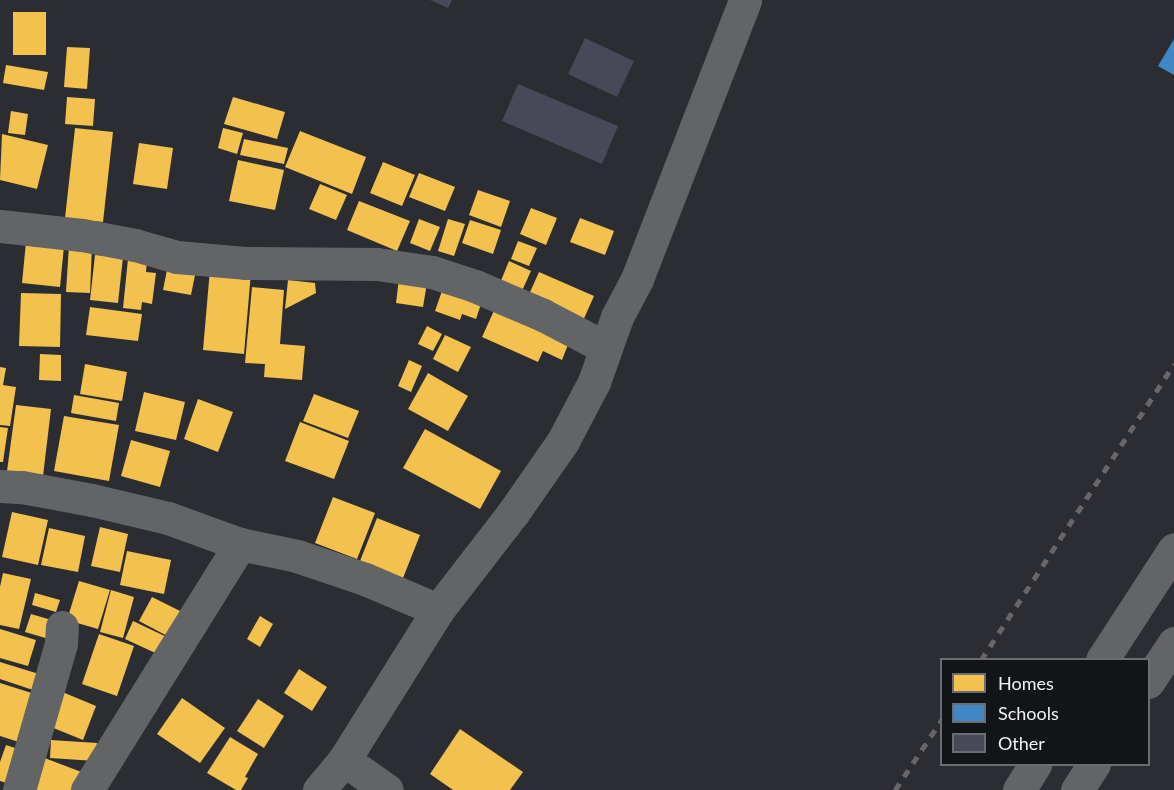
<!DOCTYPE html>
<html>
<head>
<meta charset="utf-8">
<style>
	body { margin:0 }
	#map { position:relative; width:1174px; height:790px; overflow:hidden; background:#2c2d32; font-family:Lato,sans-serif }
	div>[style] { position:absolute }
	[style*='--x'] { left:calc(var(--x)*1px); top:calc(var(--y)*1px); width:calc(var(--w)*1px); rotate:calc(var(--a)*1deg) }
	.homes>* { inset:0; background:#f2c14e }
	.schools>* { inset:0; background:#3f88c5 }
	.building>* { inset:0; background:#484858 }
	.minor>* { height:33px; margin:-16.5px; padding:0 16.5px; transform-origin:16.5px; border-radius:16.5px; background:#636466 }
	.major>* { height:33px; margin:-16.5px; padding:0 16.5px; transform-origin:16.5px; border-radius:16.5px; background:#636468 }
	.rail>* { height:4.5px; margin-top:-2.25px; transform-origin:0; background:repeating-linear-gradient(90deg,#67676a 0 8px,transparent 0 16px) }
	span { translate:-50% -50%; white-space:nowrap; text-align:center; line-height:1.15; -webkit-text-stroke:6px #131418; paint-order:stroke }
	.legend { position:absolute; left:940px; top:658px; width:210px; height:108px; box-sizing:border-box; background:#131418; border:2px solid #6c6d72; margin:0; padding:8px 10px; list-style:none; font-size:18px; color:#f2f3f9 }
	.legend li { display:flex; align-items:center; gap:12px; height:30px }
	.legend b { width:30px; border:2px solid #6c6d72 }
</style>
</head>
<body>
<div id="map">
	<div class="homes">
		<div style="clip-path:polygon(13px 12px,46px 12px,46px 55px,13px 55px)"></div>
		<div style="clip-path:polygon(67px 47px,90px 48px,87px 89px,64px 87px)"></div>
		<div style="clip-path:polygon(6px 65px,48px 72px,44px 90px,3px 83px)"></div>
		<div style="clip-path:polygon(67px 97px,95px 99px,93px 126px,65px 124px)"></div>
		<div style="clip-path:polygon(233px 97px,285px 112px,277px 139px,224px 124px)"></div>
		<div style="clip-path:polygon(11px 111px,28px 114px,25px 135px,8px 133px)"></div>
		<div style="clip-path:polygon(75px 128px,113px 132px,103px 222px,65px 218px)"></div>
		<div style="clip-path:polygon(223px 128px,243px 133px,237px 154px,218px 148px)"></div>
		<div style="clip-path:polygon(300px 131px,366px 157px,352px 194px,285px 167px)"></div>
		<div style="clip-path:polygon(2px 134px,48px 145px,37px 189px,0 180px)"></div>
		<div style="clip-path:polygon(244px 139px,288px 148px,284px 164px,240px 155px)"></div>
		<div style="clip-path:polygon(139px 143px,173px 148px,167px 189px,133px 184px)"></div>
		<div style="clip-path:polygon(238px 160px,284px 170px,275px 210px,229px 201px)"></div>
		<div style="clip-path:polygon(383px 162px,415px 175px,402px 206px,370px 193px)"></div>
		<div style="clip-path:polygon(419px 173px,455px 187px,445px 211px,409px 197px)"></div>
		<div style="clip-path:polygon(320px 184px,347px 195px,336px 220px,309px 209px)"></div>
		<div style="clip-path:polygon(478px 190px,510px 201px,501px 227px,469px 215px)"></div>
		<div style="clip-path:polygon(359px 201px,410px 221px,397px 251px,347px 230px)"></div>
		<div style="clip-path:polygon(531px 208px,557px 218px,546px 245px,520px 234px)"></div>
		<div style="clip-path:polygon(580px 218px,614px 231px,605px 255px,570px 242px)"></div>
		<div style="clip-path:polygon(419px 219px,440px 227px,430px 251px,410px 243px)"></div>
		<div style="clip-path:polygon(448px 219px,465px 224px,454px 256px,438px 251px)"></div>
		<div style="clip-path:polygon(470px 220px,501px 230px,493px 254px,462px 243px)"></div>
		<div style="clip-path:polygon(518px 241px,537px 248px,529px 266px,511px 259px)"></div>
		<div style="clip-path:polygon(26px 242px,64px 246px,60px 287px,22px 283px)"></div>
		<div style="clip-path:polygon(69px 245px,92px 246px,90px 293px,66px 292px)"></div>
		<div style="clip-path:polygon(95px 255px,123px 257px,118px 303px,90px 300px)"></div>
		<div style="clip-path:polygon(128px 259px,147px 261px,146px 272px,156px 273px,152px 304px,142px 302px,141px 310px,123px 308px)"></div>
		<div style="clip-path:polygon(169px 260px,197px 265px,191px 295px,163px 290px)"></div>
		<div style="clip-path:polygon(509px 261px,531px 271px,521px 293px,500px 283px)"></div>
		<div style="clip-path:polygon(210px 269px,251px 272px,244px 354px,203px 350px)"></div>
		<div style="clip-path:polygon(539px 272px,594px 296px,582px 323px,527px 299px)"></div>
		<div style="clip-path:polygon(399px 279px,427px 283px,423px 307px,396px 303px)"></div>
		<div style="clip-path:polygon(288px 280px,315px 283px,316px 293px,285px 309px)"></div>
		<div style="clip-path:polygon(252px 287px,284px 290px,280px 344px,305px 346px,302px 380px,264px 377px,265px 364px,245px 363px)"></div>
		<div style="clip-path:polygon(443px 288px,482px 301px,476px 319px,462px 314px,460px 320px,435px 311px)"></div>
		<div style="clip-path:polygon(21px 293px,61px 294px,60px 347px,19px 346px)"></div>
		<div style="clip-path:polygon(497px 304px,571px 337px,562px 360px,543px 351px,538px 362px,482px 337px)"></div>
		<div style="clip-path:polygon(90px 307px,142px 314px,138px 341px,86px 335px)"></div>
		<div style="clip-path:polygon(427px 326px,442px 334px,433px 351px,418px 344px)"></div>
		<div style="clip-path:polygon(445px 335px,471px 347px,458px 372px,433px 359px)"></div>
		<div style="clip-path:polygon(40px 354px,61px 355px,61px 381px,39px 380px)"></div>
		<div style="clip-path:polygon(409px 360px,422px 366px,411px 392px,398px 386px)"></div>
		<div style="clip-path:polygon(85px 364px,127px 372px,122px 401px,80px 394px)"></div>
		<div style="clip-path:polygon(0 367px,6px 368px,3px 385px,16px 387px,10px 426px,0 425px)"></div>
		<div style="clip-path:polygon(428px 373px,468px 396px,448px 431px,408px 409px)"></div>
		<div style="clip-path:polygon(144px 392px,185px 402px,176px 440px,135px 431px)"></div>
		<div style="clip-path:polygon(314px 394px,359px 411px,348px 438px,303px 421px)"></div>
		<div style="clip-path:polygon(74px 395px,119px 403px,116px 421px,71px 413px)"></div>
		<div style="clip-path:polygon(198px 399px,233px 412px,218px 452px,184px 439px)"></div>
		<div style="clip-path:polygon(16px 405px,51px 409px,43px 476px,7px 471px)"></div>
		<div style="clip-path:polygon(64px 416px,119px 425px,109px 481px,54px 471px)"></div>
		<div style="clip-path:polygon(300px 422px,349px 441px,334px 479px,285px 461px)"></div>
		<div style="clip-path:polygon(0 427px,8px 428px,3px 462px,0 462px)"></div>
		<div style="clip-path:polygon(425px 429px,501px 471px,480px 509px,403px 468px)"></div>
		<div style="clip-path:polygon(131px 440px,170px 451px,160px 487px,121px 476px)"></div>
		<div style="clip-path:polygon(333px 497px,375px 513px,357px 559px,315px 543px)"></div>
		<div style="clip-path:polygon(12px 512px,48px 520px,38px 565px,2px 557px)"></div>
		<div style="clip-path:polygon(377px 518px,420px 535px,403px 578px,360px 561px)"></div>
		<div style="clip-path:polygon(100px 527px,128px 534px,120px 572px,91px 566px)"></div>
		<div style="clip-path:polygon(49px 528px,85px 536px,78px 572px,41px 565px)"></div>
		<div style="clip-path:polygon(127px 551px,171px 560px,164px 594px,120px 585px)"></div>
		<div style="clip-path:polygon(3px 573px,31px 579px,19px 629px,0 625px,0 587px)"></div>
		<div style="clip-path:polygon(79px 581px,110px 590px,98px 629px,67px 620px)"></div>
		<div style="clip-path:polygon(111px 590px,134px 597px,123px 638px,100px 632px)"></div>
		<div style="clip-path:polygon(35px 593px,60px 600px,56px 612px,32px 605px)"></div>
		<div style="clip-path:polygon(152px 597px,186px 614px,173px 639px,139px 621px)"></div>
		<div style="clip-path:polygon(31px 614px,55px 621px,49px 639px,25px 632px)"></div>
		<div style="clip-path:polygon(260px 616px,273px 624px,260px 647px,247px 639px)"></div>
		<div style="clip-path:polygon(133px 621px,173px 640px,164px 657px,125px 639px)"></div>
		<div style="clip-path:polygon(0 629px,36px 640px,28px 666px,0 658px)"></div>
		<div style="clip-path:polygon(99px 634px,134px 646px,117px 696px,82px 684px)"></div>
		<div style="clip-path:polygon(0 662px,39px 674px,33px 690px,0 679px)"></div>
		<div style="clip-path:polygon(299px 669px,327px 687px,312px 711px,284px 693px)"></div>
		<div style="clip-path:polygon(0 683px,38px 695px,22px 743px,0 736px)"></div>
		<div style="clip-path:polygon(60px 691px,96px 706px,83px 740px,46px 725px)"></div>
		<div style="clip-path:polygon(182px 698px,225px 728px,200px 763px,157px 734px)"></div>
		<div style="clip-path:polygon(258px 699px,284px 716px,264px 748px,237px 731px)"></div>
		<div style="clip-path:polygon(460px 729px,523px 772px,510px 790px,453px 790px,430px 774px)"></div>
		<div style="clip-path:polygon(230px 737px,258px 754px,245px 777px,248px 778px,241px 790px,236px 790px,207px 773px)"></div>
		<div style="clip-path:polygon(51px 740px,97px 743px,95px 761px,50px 758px)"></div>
		<div style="clip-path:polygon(6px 745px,24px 751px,13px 785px,0 781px,0 762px)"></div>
		<div style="clip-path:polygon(42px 757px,84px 773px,77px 790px,29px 790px)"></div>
	</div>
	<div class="schools">
		<div style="clip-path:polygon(1174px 39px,1174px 75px,1158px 66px)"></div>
	</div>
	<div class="building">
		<div style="clip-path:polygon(430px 0,452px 0,448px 8px)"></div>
		<div style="clip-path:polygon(585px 38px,634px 61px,617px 97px,568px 74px)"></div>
		<div style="clip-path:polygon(518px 84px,618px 126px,602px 164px,502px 121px)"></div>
	</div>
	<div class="minor">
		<div style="--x:0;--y:226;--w:82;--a:6.3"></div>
		<div style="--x:82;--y:235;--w:54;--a:10.7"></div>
		<div style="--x:135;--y:245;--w:44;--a:15.9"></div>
		<div style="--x:177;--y:257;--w:68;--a:5"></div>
		<div style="--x:245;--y:263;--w:132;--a:0.4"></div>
		<div style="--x:377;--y:264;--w:56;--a:8.3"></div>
		<div style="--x:432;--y:272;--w:45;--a:18"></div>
		<div style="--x:475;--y:286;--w:74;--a:23.1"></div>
		<div style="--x:543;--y:315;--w:71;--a:27.6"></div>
		<div style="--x:0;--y:486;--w:22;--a:3"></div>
		<div style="--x:22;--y:487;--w:71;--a:10.5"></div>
		<div style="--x:92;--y:500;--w:78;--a:13.3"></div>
		<div style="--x:168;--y:518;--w:77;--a:19.9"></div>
		<div style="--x:240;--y:544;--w:58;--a:11.9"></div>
		<div style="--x:297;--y:556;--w:72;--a:18.7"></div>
		<div style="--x:365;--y:579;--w:79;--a:23"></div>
		<div style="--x:344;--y:760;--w:52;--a:34.9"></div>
		<div style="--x:19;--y:790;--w:152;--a:-74"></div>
		<div style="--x:61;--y:644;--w:17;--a:-87"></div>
		<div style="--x:87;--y:790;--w:290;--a:-58.1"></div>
		<div style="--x:319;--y:790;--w:39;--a:-50"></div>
		<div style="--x:344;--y:760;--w:177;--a:-57.9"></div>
		<div style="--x:438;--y:610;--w:123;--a:-52.3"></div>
		<div style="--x:513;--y:513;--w:88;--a:-55.2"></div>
		<div style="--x:563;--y:441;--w:67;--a:-62.3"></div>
		<div style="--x:594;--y:382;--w:69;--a:-70.5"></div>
		<div style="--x:617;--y:317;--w:43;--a:-62.2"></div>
		<div style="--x:637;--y:279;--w:299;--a:-68.8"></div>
	</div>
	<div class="major">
		<div style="--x:1102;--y:660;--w:132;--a:-57"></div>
		<div style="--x:1148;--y:682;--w:47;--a:-56.3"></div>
		<div style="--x:1019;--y:790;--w:31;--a:-58"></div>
		<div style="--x:1077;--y:790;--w:31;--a:-57"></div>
	</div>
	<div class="rail">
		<div style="--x:981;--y:660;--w:353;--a:-56.9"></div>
		<div style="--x:895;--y:790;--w:85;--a:-56.5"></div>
	</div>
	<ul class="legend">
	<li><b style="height:16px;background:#f2c14e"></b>Homes</li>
	<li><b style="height:16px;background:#3f88c5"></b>Schools</li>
	<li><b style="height:16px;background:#484858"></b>Other</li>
	</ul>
</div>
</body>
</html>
